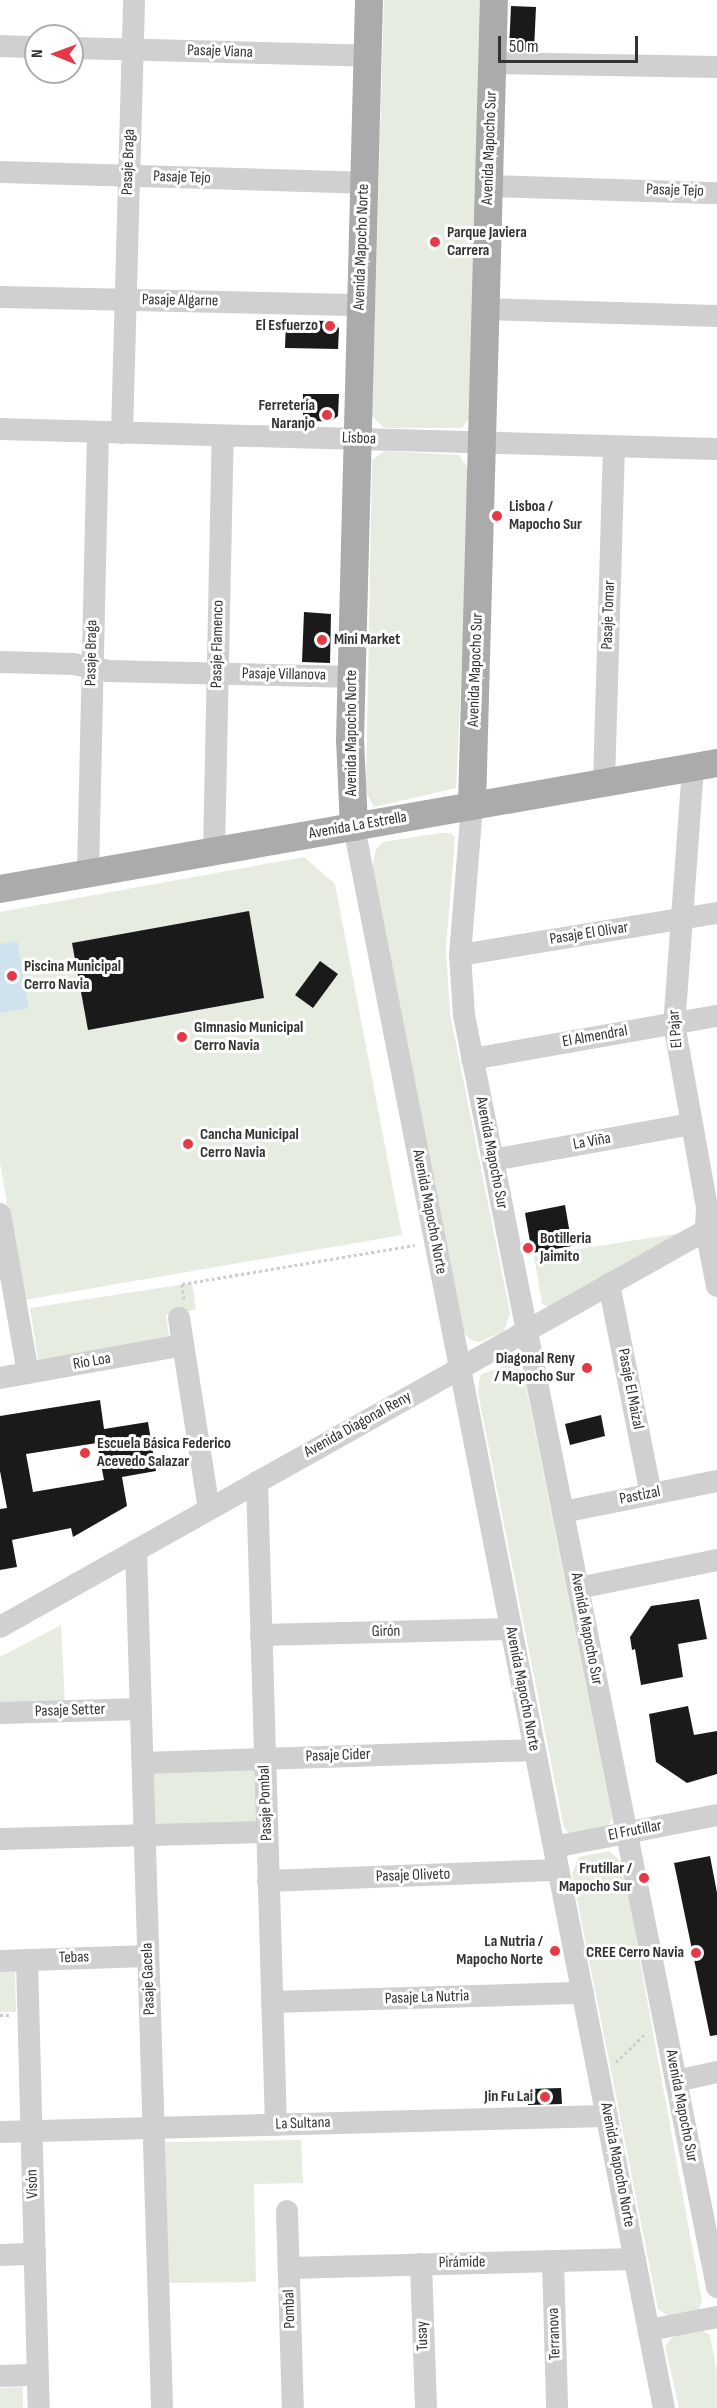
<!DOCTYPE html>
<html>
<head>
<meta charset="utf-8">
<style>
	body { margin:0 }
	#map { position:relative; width:717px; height:2408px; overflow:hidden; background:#fff; font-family:"Sofia Sans Condensed",sans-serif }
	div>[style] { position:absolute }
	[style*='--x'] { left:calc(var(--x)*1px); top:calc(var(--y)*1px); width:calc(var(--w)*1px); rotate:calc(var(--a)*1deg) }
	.green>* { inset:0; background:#e6ecdf }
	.water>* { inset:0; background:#cfe2ee }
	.building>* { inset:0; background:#1a1a1a }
	.path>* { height:3px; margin-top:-1.5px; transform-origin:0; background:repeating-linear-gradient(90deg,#cdcdcd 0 3px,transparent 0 6px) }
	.minor>* { height:22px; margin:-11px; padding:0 11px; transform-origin:11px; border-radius:11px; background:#d0d0d0 }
	.major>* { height:28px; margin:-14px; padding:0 14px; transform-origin:14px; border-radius:14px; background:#ababab }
	.dots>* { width:16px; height:16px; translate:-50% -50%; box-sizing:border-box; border:3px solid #fff; border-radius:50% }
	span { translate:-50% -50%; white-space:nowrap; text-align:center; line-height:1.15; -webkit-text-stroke:6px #fff; paint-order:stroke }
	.street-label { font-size:16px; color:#333 }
	.poi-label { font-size:16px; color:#333; font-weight:700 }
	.left { translate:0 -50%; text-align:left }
	.right { translate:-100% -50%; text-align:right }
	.north { position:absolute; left:24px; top:24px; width:60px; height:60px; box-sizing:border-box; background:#fff; border:2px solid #adadad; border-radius:50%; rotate:271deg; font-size:16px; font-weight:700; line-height:24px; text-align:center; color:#333 }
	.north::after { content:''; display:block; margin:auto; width:21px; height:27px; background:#e63946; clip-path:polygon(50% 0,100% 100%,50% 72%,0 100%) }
	.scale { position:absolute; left:498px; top:36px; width:140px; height:27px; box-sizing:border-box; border:3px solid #333; border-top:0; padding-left:8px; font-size:18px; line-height:21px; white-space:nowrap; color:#333; -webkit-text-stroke:4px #fff; paint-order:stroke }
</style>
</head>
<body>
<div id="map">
	<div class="green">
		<div style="clip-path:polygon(384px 0,483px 0,473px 412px,462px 428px,384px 428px,372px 416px)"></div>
		<div style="clip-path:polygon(384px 451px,459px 455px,471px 472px,456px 788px,374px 807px,366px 792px,372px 460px)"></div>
		<div style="clip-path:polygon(441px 833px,450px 833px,455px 837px,446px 948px,450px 1013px,510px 1313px,504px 1331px,480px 1342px,471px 1340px,464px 1333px,372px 869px,376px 849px,383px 842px)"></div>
		<div style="clip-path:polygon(304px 857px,335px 884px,402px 1235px,24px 1300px,0 1163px,0 912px)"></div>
		<div style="clip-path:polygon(682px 1233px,549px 1307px,542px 1304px,534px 1256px)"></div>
		<div style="clip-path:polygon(192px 1283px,196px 1310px,166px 1314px,170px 1344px,39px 1365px,30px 1308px)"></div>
		<div style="clip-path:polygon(513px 1363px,523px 1372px,612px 1817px,607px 1830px,572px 1837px,564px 1828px,478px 1393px,480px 1375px)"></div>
		<div style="clip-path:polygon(61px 1625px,65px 1706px,0 1708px,0 1657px)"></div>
		<div style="clip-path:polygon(257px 1765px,258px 1826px,154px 1829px,152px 1766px)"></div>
		<div style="clip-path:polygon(609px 1851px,622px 1862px,702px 2301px,697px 2314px,672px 2319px,658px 2309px,572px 1874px,579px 1857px)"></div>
		<div style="clip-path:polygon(0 1967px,15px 1967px,16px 2012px,0 2012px)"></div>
		<div style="clip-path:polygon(301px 2140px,303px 2183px,254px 2184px,256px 2282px,169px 2283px,165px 2142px)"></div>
		<div style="clip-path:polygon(700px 2329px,710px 2335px,717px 2373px,717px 2408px,679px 2408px,665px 2346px,674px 2335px)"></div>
		<div style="clip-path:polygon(23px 2387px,23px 2408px,0 2408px,0 2388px)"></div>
	</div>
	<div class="water">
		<div style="clip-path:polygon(17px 941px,29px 1008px,0 1013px,0 944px)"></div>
	</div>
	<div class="building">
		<div style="clip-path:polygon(511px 6px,536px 7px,534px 50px,509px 50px)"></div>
		<div style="clip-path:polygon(286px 320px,329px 321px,339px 328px,338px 349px,285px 348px)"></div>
		<div style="clip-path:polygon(303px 394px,339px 394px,338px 416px,330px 422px,303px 420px)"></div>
		<div style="clip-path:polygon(304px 612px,331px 614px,330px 663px,302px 662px)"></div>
		<div style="clip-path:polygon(249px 911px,264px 998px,88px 1030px,72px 943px)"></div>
		<div style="clip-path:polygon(320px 961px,338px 974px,313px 1008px,295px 995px)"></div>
		<div style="clip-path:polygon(565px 1205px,572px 1246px,532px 1253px,525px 1213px)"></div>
		<div style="clip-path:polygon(evenodd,100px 1400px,104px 1429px,148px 1422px,156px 1471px,122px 1477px,127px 1506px,73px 1537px,71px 1528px,12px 1540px,17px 1567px,0 1570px,0 1509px,7px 1508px,0 1471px,0 1416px,100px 1400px,97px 1443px,104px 1480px,33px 1492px,26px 1454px,97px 1443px)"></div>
		<div style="clip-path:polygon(601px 1415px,605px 1436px,570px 1445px,565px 1424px)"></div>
		<div style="clip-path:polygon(699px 1599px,707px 1639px,678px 1644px,683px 1677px,641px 1685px,635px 1649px,632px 1650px,630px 1637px,651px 1606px)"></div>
		<div style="clip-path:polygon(688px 1706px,694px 1735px,717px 1731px,717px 1774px,687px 1783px,656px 1762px,649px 1714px)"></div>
		<div style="clip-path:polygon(710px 1856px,717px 1893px,717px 2035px,710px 2036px,674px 1863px)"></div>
		<div style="clip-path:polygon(561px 2088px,562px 2104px,528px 2105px,528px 2089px)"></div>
	</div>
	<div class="path">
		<div style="--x:184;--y:1299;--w:15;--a:-98"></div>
		<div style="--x:182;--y:1284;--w:236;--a:-9.5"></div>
		<div style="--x:0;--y:2015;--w:10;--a:0"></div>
		<div style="--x:616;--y:2062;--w:42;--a:-44"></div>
	</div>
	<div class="minor">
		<div style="--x:0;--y:46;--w:36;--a:2"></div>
		<div style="--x:72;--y:48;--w:296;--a:1.5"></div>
		<div style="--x:492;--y:63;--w:225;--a:1"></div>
		<div style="--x:0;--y:172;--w:364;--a:1.7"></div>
		<div style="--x:489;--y:186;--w:228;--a:1.8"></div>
		<div style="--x:0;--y:297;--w:361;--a:1.3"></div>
		<div style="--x:485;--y:309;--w:232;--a:1.7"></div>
		<div style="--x:0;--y:429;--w:717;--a:1.6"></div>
		<div style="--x:122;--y:433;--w:433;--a:-88.4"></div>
		<div style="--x:0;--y:662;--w:73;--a:1.6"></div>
		<div style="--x:73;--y:664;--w:36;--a:11"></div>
		<div style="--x:108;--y:671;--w:244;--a:1.4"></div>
		<div style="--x:693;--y:768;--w:257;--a:94.2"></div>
		<div style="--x:674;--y:1024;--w:187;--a:79.8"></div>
		<div style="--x:707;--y:1208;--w:22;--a:93"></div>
		<div style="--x:706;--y:1230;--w:57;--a:78.9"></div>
		<div style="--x:604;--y:783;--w:337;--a:-88.3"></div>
		<div style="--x:472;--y:806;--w:149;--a:94.6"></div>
		<div style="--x:460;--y:955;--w:60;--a:86.2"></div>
		<div style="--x:464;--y:1015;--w:1297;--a:78.75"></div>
		<div style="--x:354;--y:827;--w:1611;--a:78.91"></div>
		<div style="--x:214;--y:852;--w:416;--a:-88.8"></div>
		<div style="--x:88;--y:874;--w:442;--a:-88.7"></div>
		<div style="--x:460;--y:955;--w:260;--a:-9.3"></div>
		<div style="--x:472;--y:1059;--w:249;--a:-10"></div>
		<div style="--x:493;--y:1160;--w:202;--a:-10.3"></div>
		<div style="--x:0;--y:1214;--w:161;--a:80"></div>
		<div style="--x:609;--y:1284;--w:214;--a:78.7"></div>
		<div style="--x:179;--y:1318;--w:193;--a:81.1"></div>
		<div style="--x:0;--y:1378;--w:186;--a:-10.2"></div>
		<div style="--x:257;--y:1482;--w:643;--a:88.31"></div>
		<div style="--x:563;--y:1512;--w:157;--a:-11.4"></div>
		<div style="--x:136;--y:1550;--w:858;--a:88.26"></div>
		<div style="--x:578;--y:1588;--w:142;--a:-11.4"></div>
		<div style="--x:0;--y:1627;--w:822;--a:-29.34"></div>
		<div style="--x:261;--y:1635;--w:250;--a:-1.4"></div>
		<div style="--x:0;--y:1713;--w:141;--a:-1.6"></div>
		<div style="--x:143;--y:1763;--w:391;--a:-1.9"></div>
		<div style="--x:0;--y:1839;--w:267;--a:-1.5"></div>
		<div style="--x:554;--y:1847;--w:166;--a:-11.1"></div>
		<div style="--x:268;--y:1881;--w:290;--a:-2.2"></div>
		<div style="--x:27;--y:1960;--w:448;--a:88.5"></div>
		<div style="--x:0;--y:1961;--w:148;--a:-1.9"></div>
		<div style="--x:272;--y:2002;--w:311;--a:-1.7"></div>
		<div style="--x:676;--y:2081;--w:42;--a:-12.4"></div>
		<div style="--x:0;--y:2132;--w:607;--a:-1.51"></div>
		<div style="--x:287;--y:2211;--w:197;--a:88.3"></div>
		<div style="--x:0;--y:2255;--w:35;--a:-2"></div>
		<div style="--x:553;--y:2261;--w:147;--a:88.4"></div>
		<div style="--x:421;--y:2264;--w:144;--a:88"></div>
		<div style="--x:289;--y:2268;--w:346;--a:-1.5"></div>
		<div style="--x:649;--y:2330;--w:69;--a:-10.8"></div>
		<div style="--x:0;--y:2376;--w:38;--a:-2"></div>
	</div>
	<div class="major">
		<div style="--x:472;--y:806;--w:806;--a:-88.44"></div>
		<div style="--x:354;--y:827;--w:87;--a:-92.6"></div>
		<div style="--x:350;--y:740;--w:740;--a:-88.53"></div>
		<div style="--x:0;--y:889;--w:728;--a:-9.97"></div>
	</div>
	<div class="dots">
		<div style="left:435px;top:242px;background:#e63946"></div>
		<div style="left:330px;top:326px;background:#e63946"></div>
		<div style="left:327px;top:415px;background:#e63946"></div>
		<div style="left:497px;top:516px;background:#e63946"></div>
		<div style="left:322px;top:640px;background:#e63946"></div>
		<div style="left:12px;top:976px;background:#e63946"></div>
		<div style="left:182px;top:1037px;background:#e63946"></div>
		<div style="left:188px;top:1144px;background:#e63946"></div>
		<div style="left:528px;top:1248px;background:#e63946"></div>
		<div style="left:587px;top:1368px;background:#e63946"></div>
		<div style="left:85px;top:1453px;background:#e63946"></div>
		<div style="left:644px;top:1878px;background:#e63946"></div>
		<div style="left:555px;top:1951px;background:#e63946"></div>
		<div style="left:696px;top:1953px;background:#e63946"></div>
		<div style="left:545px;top:2097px;background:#e63946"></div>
	</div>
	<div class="street-label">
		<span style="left:220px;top:52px;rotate:2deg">Pasaje Viana</span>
		<span style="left:490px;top:148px;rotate:-88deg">Avenida Mapocho Sur</span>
		<span style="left:129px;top:162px;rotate:-88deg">Pasaje Braga</span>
		<span style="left:182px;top:178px;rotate:2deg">Pasaje Tejo</span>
		<span style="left:675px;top:191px;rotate:2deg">Pasaje Tejo</span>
		<span style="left:362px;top:247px;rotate:-88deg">Avenida Mapocho Norte</span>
		<span style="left:180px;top:301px;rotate:1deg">Pasaje Algarne</span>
		<span style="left:359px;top:439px;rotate:2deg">Lisboa</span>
		<span style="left:609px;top:615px;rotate:-88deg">Pasaje Tomar</span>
		<span style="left:218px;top:644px;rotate:-89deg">Pasaje Flamenco</span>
		<span style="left:92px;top:653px;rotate:-89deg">Pasaje Braga</span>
		<span style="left:476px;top:670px;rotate:-88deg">Avenida Mapocho Sur</span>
		<span style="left:284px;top:675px;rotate:1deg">Pasaje Villanova</span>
		<span style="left:352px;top:733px;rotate:-90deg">Avenida Mapocho Norte</span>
		<span style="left:358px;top:826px;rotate:-10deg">Avenida La Estrella</span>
		<span style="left:589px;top:934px;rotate:-9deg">Pasaje El Olivar</span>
		<span style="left:676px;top:1029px;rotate:-95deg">El Pajar</span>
		<span style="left:595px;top:1037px;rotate:-10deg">El Almendral</span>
		<span style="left:592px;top:1142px;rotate:-10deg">La Viña</span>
		<span style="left:491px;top:1153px;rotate:79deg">Avenida Mapocho Sur</span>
		<span style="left:429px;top:1212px;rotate:79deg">Avenida Mapocho Norte</span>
		<span style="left:92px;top:1362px;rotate:-10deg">Río Loa</span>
		<span style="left:630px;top:1389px;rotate:79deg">Pasaje El Maizal</span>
		<span style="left:358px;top:1425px;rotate:-29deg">Avenida Diagonal Reny</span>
		<span style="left:640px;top:1496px;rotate:-11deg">Pastizal</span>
		<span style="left:586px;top:1629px;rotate:79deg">Avenida Mapocho Sur</span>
		<span style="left:386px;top:1632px;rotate:-1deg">Girón</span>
		<span style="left:522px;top:1689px;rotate:79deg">Avenida Mapocho Norte</span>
		<span style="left:70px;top:1711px;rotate:-2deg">Pasaje Setter</span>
		<span style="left:338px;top:1756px;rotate:-2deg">Pasaje Cider</span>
		<span style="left:266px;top:1803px;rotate:-92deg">Pasaje Pombal</span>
		<span style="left:635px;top:1831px;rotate:-11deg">El Frutillar</span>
		<span style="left:413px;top:1876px;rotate:-2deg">Pasaje Oliveto</span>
		<span style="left:74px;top:1958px;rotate:-2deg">Tebas</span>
		<span style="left:149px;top:1979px;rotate:-92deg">Pasaje Gacela</span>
		<span style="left:427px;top:1998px;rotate:-2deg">Pasaje La Nutria</span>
		<span style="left:681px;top:2106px;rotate:79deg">Avenida Mapocho Sur</span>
		<span style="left:303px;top:2124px;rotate:-2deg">La Sultana</span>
		<span style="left:617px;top:2165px;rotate:79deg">Avenida Mapocho Norte</span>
		<span style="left:33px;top:2184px;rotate:-92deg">Visón</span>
		<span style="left:462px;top:2263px;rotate:-1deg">Pirámide</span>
		<span style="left:290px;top:2309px;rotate:-92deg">Pombal</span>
		<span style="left:555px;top:2334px;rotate:-92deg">Terranova</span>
		<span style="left:423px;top:2336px;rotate:-92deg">Tusay</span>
	</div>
	<div class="poi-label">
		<span class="left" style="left:447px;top:242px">Parque Javiera<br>Carrera</span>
		<span class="right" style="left:318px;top:326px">El Esfuerzo</span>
		<span class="right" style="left:315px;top:415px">Ferretería<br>Naranjo</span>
		<span class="left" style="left:509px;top:516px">Lisboa /<br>Mapocho Sur</span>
		<span class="left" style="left:334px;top:640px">Mini Market</span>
		<span class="left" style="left:24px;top:976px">Piscina Municipal<br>Cerro Navia</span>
		<span class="left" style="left:194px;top:1037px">GImnasio Municipal<br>Cerro Navia</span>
		<span class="left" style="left:200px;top:1144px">Cancha Municipal<br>Cerro Navia</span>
		<span class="left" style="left:540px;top:1248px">Botilleria<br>Jaimito</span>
		<span class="right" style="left:575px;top:1368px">Diagonal Reny<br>/ Mapocho Sur</span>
		<span class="left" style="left:97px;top:1453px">Escuela Básica Federico<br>Acevedo Salazar</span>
		<span class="right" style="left:632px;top:1878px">Frutillar /<br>Mapocho Sur</span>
		<span class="right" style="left:543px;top:1951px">La Nutria /<br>Mapocho Norte</span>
		<span class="right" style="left:684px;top:1953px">CREE Cerro Navia</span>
		<span class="right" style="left:533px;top:2097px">Jin Fu Lai</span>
	</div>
	<div class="north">N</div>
	<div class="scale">50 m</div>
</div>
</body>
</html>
